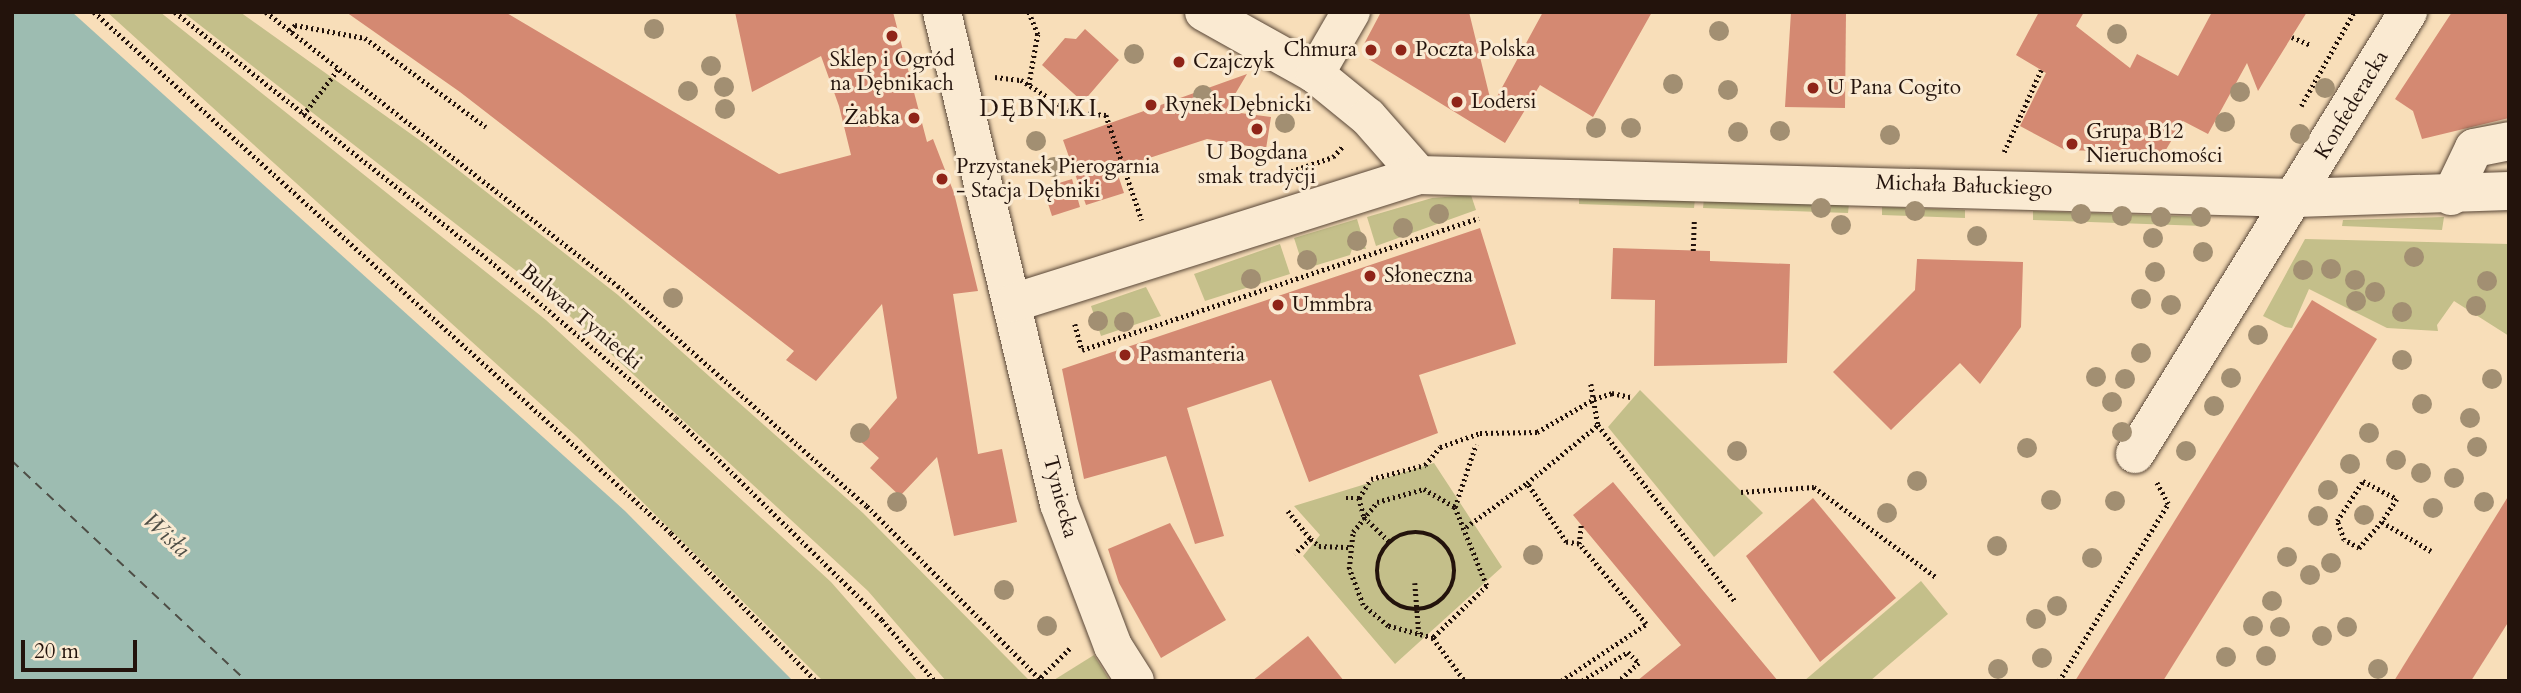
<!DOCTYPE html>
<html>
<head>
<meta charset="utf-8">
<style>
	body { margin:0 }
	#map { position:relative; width:2521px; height:693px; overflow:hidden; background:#f8deb9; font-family:Cardo,serif }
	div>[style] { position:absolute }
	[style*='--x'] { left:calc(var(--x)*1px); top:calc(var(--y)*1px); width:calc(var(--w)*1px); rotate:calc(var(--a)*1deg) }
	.green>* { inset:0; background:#c4bf8a }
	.water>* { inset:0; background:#9dbcb1 }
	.ferry>* { height:2px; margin-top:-1px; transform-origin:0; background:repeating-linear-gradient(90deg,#4e4e46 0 9px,transparent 0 16px) }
	.building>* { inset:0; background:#d48972 }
	.path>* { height:4.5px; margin-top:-2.25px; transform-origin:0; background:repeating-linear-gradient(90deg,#23130c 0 2px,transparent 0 5.5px) }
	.path>.ring { margin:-2.25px; padding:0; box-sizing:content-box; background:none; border:4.5px solid #23130c; border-radius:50% }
	.roads { filter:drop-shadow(0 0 2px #584637) drop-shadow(0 0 2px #584637) }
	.minor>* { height:38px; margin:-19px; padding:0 19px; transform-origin:19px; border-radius:19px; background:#faead2 }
	.trees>* { width:20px; height:20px; margin:-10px; border-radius:50%; background:#a28f72 }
	.dots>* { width:19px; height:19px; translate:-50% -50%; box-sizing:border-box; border:4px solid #faead2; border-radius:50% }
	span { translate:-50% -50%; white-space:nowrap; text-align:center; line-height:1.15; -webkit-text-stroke:6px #faead2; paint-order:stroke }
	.poi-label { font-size:21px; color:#23130c }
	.right { translate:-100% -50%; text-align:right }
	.left { translate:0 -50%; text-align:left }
	.street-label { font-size:21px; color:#23130c }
	.water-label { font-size:23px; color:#4e4e46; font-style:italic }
	.quarter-label { font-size:24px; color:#23130c; letter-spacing:2px }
	.frame { position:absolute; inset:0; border:14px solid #23130c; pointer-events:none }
	.scale { position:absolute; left:21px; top:640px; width:116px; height:32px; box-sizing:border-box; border:4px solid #23130c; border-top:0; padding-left:9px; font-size:21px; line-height:24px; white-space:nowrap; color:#23130c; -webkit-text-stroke:5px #faead2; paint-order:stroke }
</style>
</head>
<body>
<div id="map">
	<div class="green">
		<div style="clip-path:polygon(107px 12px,160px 12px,546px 320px,831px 582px,918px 681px,823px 681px,576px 436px)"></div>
		<div style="clip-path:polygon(183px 12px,240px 12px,425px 144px,618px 295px,863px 513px,1030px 681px,946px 681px,868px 591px,546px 294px)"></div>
		<div style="clip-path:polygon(1579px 194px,1695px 199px,1694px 208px,1579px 204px)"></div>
		<div style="clip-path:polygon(1471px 195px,1476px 210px,1376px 246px,1367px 217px,1432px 198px)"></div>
		<div style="clip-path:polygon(1704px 198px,1849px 204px,1848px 213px,1703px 208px)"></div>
		<div style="clip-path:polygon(1882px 207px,1965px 210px,1965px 218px,1882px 215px)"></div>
		<div style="clip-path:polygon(2033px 211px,2204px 217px,2203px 226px,2033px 220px)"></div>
		<div style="clip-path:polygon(2444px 217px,2442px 230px,2342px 226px,2343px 220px)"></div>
		<div style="clip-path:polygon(1357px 219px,1366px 249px,1352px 249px,1350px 255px,1304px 269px,1294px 238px)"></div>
		<div style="clip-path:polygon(2305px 239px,2509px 244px,2509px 336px,2454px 301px,2437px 325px,2438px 331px,2387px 328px,2309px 289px,2292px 328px,2285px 327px,2263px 316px)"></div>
		<div style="clip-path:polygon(1280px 244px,1290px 274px,1205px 301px,1194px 274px)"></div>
		<div style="clip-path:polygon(1146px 287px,1161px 316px,1101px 336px,1091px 306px)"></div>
		<div style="clip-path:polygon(1640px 390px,1763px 513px,1714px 557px,1608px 427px)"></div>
		<div style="clip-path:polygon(1434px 463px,1502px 567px,1395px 664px,1303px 556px,1320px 535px,1294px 506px)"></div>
		<div style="clip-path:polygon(1921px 581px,1948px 614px,1870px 681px,1804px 681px)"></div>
		<div style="clip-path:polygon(1094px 655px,1110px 681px,1054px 680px)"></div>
	</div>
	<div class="water">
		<div style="clip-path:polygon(12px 12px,72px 12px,625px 511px,793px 681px,12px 681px)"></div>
	</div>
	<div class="ferry">
		<div style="--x:12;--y:461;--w:321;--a:43.2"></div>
	</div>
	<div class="building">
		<div style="clip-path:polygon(346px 12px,505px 12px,779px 174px,851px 155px,839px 106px,821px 56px,752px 92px,735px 12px,893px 12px,927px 142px,933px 139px,954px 193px,978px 291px,953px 294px,978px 454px,1002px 449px,1017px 522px,954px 536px,937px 457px,900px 496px,870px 468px,879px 458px,860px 441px,897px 398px,882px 304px,816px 381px,786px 360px,794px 351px,460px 92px)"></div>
		<div style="clip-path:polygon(1381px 12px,1469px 12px,1492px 106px,1543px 12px,1652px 12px,1593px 117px,1540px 85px,1505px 143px,1367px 58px,1363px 46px)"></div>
		<div style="clip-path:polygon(1791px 12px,1846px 12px,1845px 108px,1785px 107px)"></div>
		<div style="clip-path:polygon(2039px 12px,2084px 12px,2076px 26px,2130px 68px,2137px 54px,2178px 76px,2212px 12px,2307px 12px,2258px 91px,2247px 63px,2208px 134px,2183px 121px,2164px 153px,2065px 150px,2020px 126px,2046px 73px,2016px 55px)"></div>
		<div style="clip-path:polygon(2452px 12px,2509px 12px,2509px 118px,2422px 139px,2413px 111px,2395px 99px)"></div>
		<div style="clip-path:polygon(1085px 29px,1119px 60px,1083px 102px,1042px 65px,1065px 38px,1076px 39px)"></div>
		<div style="clip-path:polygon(1247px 74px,1225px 111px,1271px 117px,1266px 149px,1207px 139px,1116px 169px,1124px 193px,1086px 205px,1063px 140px)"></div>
		<div style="clip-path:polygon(1072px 179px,1080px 207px,1052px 216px,1043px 188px)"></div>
		<div style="clip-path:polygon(1480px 228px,1516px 344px,1419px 375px,1438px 433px,1309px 482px,1271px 380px,1187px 408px,1224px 536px,1195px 544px,1166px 456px,1084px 479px,1062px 369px)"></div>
		<div style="clip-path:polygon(1613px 248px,1710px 251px,1710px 261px,1790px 264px,1787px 363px,1654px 366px,1655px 300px,1611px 299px)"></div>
		<div style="clip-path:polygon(1917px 259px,2023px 262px,2021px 327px,1980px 384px,1960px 363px,1891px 430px,1833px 372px,1915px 290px)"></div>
		<div style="clip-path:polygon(2312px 300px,2377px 339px,2322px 427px,2163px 681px,2075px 681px)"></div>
		<div style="clip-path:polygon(1613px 482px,1778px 681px,1637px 681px,1681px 645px,1573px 515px)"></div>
		<div style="clip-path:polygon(2509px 495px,2509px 621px,2471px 681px,2394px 681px)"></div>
		<div style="clip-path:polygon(1813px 498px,1896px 598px,1820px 662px,1746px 556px)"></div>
		<div style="clip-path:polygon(1170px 523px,1226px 620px,1161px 658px,1119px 583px,1108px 549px)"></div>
		<div style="clip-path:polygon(1308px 636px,1344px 681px,1252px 681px)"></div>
	</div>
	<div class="path">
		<div style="--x:94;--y:12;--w:777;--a:42.08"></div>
		<div style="--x:671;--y:533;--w:207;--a:45.6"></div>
		<div style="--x:175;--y:12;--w:402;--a:38.3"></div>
		<div style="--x:490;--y:261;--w:243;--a:40.2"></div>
		<div style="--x:676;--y:418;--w:289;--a:44.4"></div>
		<div style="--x:882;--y:620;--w:81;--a:49"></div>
		<div style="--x:266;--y:12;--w:446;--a:37.9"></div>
		<div style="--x:618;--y:286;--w:332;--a:41.5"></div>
		<div style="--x:867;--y:506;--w:247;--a:45"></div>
		<div style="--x:1029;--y:12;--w:24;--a:68"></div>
		<div style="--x:1038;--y:34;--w:52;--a:100"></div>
		<div style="--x:290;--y:31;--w:8;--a:-50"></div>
		<div style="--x:295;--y:25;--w:71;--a:10.5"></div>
		<div style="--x:365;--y:38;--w:150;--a:36.3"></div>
		<div style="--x:2292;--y:37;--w:21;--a:23"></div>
		<div style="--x:995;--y:77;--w:26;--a:7"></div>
		<div style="--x:1021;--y:80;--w:59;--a:32.6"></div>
		<div style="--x:1071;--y:112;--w:35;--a:5"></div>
		<div style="--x:1106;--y:115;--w:111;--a:71.1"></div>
		<div style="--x:2301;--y:106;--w:108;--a:-60.6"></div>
		<div style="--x:303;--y:115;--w:59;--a:-52.5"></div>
		<div style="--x:2004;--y:152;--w:90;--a:-65.7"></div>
		<div style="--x:1286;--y:173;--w:50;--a:-18.8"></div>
		<div style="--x:1333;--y:157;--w:15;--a:-48"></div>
		<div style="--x:1693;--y:251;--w:31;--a:-88"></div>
		<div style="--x:1075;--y:324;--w:27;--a:75"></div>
		<div style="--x:1082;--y:350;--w:418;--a:-18.4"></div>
		<div style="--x:1591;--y:384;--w:42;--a:80.3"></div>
		<div style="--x:1424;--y:489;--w:36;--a:30"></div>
		<div style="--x:1455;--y:507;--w:85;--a:67.9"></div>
		<div style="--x:1487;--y:586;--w:75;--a:136.1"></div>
		<div style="--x:1433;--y:638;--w:47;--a:-165.1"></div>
		<div style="--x:1388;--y:626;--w:33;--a:-140"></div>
		<div style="--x:1363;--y:605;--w:39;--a:-111"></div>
		<div style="--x:1349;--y:569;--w:37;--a:-84"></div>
		<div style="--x:1353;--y:532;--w:38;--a:-51"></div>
		<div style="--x:1377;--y:502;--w:49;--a:-15.5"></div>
		<div style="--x:1741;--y:492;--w:73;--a:-3.9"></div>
		<div style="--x:1814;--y:487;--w:152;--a:36.4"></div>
		<div style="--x:1346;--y:498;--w:13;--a:0"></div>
		<div style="--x:1359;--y:498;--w:20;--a:75"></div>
		<div style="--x:1364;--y:517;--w:36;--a:44"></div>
		<div style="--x:1359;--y:498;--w:22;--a:-58"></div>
		<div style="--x:1371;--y:479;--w:56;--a:-14.5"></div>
		<div style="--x:1425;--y:465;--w:23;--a:-50"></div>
		<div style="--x:1440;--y:447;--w:42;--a:-19.3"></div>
		<div style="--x:1480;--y:433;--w:57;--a:-1"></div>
		<div style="--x:1537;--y:432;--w:66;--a:-30.1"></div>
		<div style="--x:1594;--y:399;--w:19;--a:-18"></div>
		<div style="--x:1612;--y:393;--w:19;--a:12"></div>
		<div style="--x:1455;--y:507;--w:66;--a:-71.6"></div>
		<div style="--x:1288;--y:511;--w:36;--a:51"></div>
		<div style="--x:1311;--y:539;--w:22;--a:137"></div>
		<div style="--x:2382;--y:522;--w:35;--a:131"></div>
		<div style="--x:2359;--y:548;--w:17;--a:-152"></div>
		<div style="--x:2344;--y:540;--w:20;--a:-110"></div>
		<div style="--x:2337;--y:521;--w:48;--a:-57"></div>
		<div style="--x:2363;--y:481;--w:38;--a:28"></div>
		<div style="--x:2397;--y:499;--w:27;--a:123"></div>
		<div style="--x:2382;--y:522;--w:57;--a:30.6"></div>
		<div style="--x:1466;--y:527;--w:75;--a:-35.8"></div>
		<div class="ring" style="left:1377px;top:532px;width:73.5px;height:73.5px"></div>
		<div style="--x:1311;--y:539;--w:11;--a:41"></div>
		<div style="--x:1319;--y:546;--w:33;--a:2"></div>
		<div style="--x:1579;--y:544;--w:19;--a:-84"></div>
		<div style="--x:1415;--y:583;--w:51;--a:85.5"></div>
		<div style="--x:1433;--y:638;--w:54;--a:53.3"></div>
		<div style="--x:1037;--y:681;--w:48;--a:-45"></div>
		<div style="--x:1561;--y:681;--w:102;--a:-33.8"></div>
		<div style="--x:1646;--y:624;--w:104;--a:-129.9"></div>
		<div style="--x:1579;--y:544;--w:13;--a:-171"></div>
		<div style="--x:1566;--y:542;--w:71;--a:-123.5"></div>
		<div style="--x:1527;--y:483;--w:92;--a:-39.2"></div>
		<div style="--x:1598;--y:425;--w:223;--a:52.1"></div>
		<div style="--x:1582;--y:681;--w:54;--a:-32.2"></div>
		<div style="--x:1628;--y:652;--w:16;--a:45"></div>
		<div style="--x:1639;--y:663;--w:27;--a:138"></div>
		<div style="--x:2059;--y:681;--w:208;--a:-58.4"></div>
		<div style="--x:2168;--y:504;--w:24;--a:-118"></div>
	</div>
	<div class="roads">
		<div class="minor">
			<div style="--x:942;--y:12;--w:506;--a:76.62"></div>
			<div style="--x:1059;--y:504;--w:152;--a:69.2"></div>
			<div style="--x:1113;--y:646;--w:41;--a:57.8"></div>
			<div style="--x:1204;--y:12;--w:127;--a:29.2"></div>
			<div style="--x:1315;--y:74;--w:68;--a:39.1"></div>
			<div style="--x:1368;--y:117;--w:77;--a:48.7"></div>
			<div style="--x:1315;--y:74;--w:72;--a:-59.9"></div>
			<div style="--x:2451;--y:196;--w:53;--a:-64.4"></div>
			<div style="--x:2474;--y:148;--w:36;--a:-11"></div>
			<div style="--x:1013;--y:303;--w:426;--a:-17.5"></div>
			<div style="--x:1419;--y:175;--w:877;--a:1.5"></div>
			<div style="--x:2296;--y:198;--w:213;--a:-1.9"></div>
			<div style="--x:2135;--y:454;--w:520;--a:-58.3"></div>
		</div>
	</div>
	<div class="trees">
		<div style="left:654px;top:29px"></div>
		<div style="left:1719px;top:31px"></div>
		<div style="left:2117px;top:34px"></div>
		<div style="left:1134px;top:54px"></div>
		<div style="left:711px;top:66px"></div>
		<div style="left:1673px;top:84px"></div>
		<div style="left:724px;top:87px"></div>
		<div style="left:2325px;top:88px"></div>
		<div style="left:1728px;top:90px"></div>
		<div style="left:688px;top:91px"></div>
		<div style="left:2240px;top:92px"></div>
		<div style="left:1203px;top:95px"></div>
		<div style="left:725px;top:109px"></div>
		<div style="left:2225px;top:122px"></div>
		<div style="left:1285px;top:123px"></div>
		<div style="left:1596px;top:128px"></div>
		<div style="left:1631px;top:128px"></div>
		<div style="left:1780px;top:131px"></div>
		<div style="left:1738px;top:132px"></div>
		<div style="left:2300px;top:134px"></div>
		<div style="left:1890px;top:135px"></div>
		<div style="left:1036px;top:141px"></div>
		<div style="left:1054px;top:167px"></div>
		<div style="left:1821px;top:208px"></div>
		<div style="left:1915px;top:211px"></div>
		<div style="left:1439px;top:214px"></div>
		<div style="left:2081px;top:214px"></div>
		<div style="left:2122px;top:216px"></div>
		<div style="left:2161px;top:217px"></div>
		<div style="left:2201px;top:217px"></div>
		<div style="left:1841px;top:225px"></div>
		<div style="left:1403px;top:228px"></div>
		<div style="left:1977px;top:236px"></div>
		<div style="left:2153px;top:238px"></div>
		<div style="left:1357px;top:241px"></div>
		<div style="left:2203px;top:252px"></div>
		<div style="left:2414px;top:257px"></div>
		<div style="left:1307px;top:260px"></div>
		<div style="left:2331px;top:269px"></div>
		<div style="left:2303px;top:270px"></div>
		<div style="left:2155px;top:272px"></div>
		<div style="left:1251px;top:279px"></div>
		<div style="left:2355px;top:280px"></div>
		<div style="left:2487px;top:281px"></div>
		<div style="left:2375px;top:292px"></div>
		<div style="left:673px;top:298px"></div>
		<div style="left:2141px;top:299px"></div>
		<div style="left:2356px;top:301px"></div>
		<div style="left:2171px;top:305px"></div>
		<div style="left:2476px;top:306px"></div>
		<div style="left:2402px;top:312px"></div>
		<div style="left:1098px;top:321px"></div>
		<div style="left:1124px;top:322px"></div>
		<div style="left:2258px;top:335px"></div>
		<div style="left:2141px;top:353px"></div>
		<div style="left:2402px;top:360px"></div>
		<div style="left:2096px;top:377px"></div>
		<div style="left:2231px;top:378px"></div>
		<div style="left:2125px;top:379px"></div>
		<div style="left:2492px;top:379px"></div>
		<div style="left:2112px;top:402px"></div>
		<div style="left:2422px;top:404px"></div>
		<div style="left:2214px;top:406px"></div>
		<div style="left:2470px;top:418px"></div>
		<div style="left:2122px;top:432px"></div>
		<div style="left:860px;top:433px"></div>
		<div style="left:2369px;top:433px"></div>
		<div style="left:2477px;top:447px"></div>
		<div style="left:2027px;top:448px"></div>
		<div style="left:1737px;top:451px"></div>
		<div style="left:2186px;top:451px"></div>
		<div style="left:2396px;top:460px"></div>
		<div style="left:2350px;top:464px"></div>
		<div style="left:2421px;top:473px"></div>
		<div style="left:2454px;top:478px"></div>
		<div style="left:1917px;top:481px"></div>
		<div style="left:2328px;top:490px"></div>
		<div style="left:2051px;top:500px"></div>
		<div style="left:2115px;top:501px"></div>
		<div style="left:897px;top:502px"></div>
		<div style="left:2484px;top:502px"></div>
		<div style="left:2433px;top:508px"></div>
		<div style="left:1887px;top:513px"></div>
		<div style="left:2364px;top:515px"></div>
		<div style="left:2318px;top:516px"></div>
		<div style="left:1997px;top:546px"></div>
		<div style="left:1533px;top:555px"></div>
		<div style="left:2287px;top:557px"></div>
		<div style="left:2092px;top:558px"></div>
		<div style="left:2331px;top:563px"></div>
		<div style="left:2310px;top:575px"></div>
		<div style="left:1004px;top:590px"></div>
		<div style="left:2272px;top:601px"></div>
		<div style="left:2057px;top:606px"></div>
		<div style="left:2036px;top:619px"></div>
		<div style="left:1047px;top:626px"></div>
		<div style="left:2253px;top:626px"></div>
		<div style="left:2280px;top:627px"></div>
		<div style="left:2347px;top:627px"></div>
		<div style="left:2322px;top:636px"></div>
		<div style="left:2266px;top:656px"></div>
		<div style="left:2226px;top:657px"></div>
		<div style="left:2042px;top:658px"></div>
		<div style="left:1998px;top:669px"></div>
		<div style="left:2378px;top:669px"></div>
	</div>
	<div class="dots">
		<div style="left:892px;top:36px;background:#8f2418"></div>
		<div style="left:1371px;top:50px;background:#8f2418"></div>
		<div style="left:1401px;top:50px;background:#8f2418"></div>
		<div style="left:1179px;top:62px;background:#8f2418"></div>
		<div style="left:1813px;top:88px;background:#8f2418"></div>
		<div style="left:1457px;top:102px;background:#8f2418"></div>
		<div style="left:1151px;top:105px;background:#8f2418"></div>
		<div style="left:914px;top:118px;background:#8f2418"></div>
		<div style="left:1257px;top:129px;background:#8f2418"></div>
		<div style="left:2072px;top:144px;background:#8f2418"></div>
		<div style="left:942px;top:179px;background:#8f2418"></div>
		<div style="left:1370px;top:276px;background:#8f2418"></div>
		<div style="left:1278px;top:305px;background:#8f2418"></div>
		<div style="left:1125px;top:355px;background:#8f2418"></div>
	</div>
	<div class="poi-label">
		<span class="right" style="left:1357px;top:50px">Chmura</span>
		<span class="left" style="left:1415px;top:50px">Poczta Polska</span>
		<span style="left:892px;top:72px">Sklep i Ogród<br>na Dębnikach</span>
		<span class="left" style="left:1193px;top:62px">Czajczyk</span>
		<span class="left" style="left:1827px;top:88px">U Pana Cogito</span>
		<span class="left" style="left:1471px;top:102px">Lodersi</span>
		<span class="left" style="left:1165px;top:105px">Rynek Dębnicki</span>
		<span class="right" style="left:900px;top:118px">Żabka</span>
		<span class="left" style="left:2086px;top:144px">Grupa B12<br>Nieruchomości</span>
		<span style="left:1257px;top:165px">U Bogdana<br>smak tradycji</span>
		<span class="left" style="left:956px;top:179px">Przystanek Pierogarnia<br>- Stacja Dębniki</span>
		<span class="left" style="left:1384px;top:276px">Słoneczna</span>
		<span class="left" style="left:1292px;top:305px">Ummbra</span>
		<span class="left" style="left:1139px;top:355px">Pasmanteria</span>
	</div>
	<div class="street-label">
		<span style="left:2352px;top:105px;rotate:-59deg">Konfederacka</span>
		<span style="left:1964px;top:186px;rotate:2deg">Michała Bałuckiego</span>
		<span style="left:581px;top:317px;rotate:40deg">Bulwar Tyniecki</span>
		<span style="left:1060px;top:497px;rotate:75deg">Tyniecka</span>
	</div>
	<div class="water-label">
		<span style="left:166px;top:535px;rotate:43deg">Wisła</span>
	</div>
	<div class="quarter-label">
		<span style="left:1039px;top:109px">DĘBNIKI</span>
	</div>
	<div class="frame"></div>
	<div class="scale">20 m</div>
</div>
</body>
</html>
